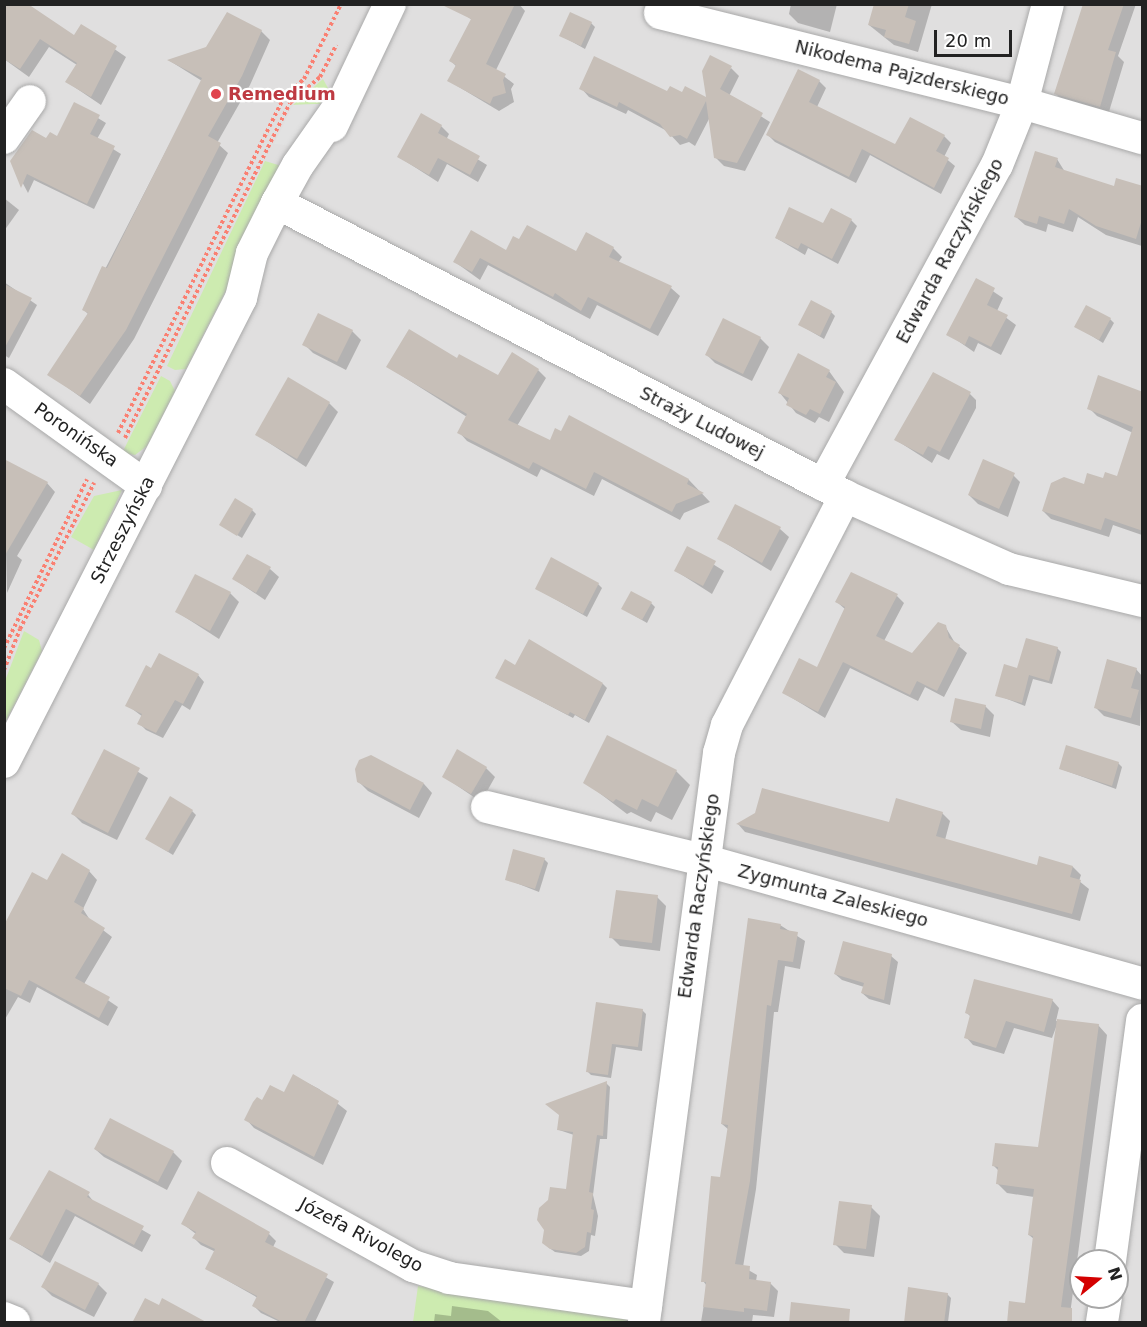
<!DOCTYPE html>
<html>
<head>
<meta charset="utf-8">
<style>
	body { margin:0 }
	#map { position:relative; width:1147px; height:1327px; overflow:hidden; background:#f2efe9; font-family:"DejaVu Sans",sans-serif }
	div>[style] { position:absolute }
	[style*='--x'] { left:calc(var(--x)*1px); top:calc(var(--y)*1px); width:calc(var(--w)*1px); rotate:calc(var(--a)*1deg) }
	.residential>* { inset:0; background:#e0dfdf }
	.grass>* { inset:0; background:#cdebb0 }
	.parking>* { inset:0; background:#e2e2e2 }
	.shadow>* { inset:0; background:#0003 }
	.building>* { inset:0; background:#c7bfb8 }
	.path>* { height:4px; margin-top:-2px; transform-origin:0; background:repeating-linear-gradient(90deg,#fa8072 0 3px,transparent 0 6px) }
	.roads { filter:drop-shadow(0 0 2px #a9a9a9) drop-shadow(0 0 2px #a9a9a9) }
	.minor>* { height:32px; margin:-16px; padding:0 16px; transform-origin:16px; border-radius:16px; background:#fff }
	.dots>* { width:16px; height:16px; translate:-50% -50%; box-sizing:border-box; border:3px solid #fff; border-radius:50% }
	span { translate:-50% -50%; white-space:nowrap; text-align:center; line-height:1.15; -webkit-text-stroke:4.5px #fff; paint-order:stroke }
	.street-label { font-size:18px; color:#222 }
	.health-label { font-size:18px; color:#be3a42; font-weight:700 }
	.left { translate:0 -50%; text-align:left }
	.frame { position:absolute; inset:0; border:6px solid #222; pointer-events:none }
	.north { position:absolute; left:1069px; top:1249px; width:60px; height:60px; box-sizing:border-box; background:#fff; border:2px solid #a7a7a7; border-radius:50%; rotate:72deg; font-size:16px; font-weight:700; line-height:24px; text-align:center; color:#222 }
	.north::after { content:''; display:block; margin:auto; width:21px; height:27px; background:#d40000; clip-path:polygon(50% 0,100% 100%,50% 72%,0 100%) }
	.scale { position:absolute; left:934px; top:30px; width:78px; height:27px; box-sizing:border-box; border:3px solid #222; border-top:0; padding-left:8px; font-size:18px; line-height:21px; white-space:nowrap; color:#222; -webkit-text-stroke:4px #fff; paint-order:stroke }
</style>
</head>
<body>
<div id="map">
	<div class="residential">
		<div style="clip-path:polygon(evenodd,5px 5px,1142px 5px,1142px 1322px,5px 1322px,5px 5px,1081px 1261px,1117px 1261px,1117px 1297px,1081px 1297px,1081px 1261px)"></div>
	</div>
	<div class="grass">
		<div style="clip-path:polygon(323px 79px,328px 88px,320px 104px,293px 105px)"></div>
		<div style="clip-path:polygon(265px 161px,288px 168px,186px 369px,175px 370px,167px 366px)"></div>
		<div style="clip-path:polygon(161px 376px,170px 381px,175px 391px,147px 446px,135px 455px,122px 453px)"></div>
		<div style="clip-path:polygon(122px 490px,94px 550px,71px 537px,94px 496px)"></div>
		<div style="clip-path:polygon(24px 631px,39px 640px,42px 651px,5px 723px,5px 681px)"></div>
		<div style="clip-path:polygon(418px 1286px,628px 1315px,627px 1322px,413px 1322px)"></div>
	</div>
	<div class="parking">
		<div style="clip-path:polygon(320px 104px,299px 146px,274px 144px,293px 105px)"></div>
	</div>
	<div class="shadow">
		<div style="clip-path:polygon(474px 4px,519px 4px,525px 11px,496px 70px,514px 84px,511px 89px,514px 102px,499px 111px,449px 81px,456px 66px,451px 61px,472px 20px,468px 17px)"></div>
		<div style="clip-path:polygon(791px 4px,837px 4px,830px 32px,798px 23px,789px 14px)"></div>
		<div style="clip-path:polygon(875px 4px,932px 4px,918px 52px,894px 45px,869px 25px)"></div>
		<div style="clip-path:polygon(1086px 4px,1136px 4px,1118px 56px,1124px 62px,1108px 115px,1064px 102px,1055px 93px)"></div>
		<div style="clip-path:polygon(4px 5px,74px 37px,81px 26px,126px 57px,101px 105px,67px 82px,77px 65px,49px 47px,29px 77px,4px 59px)"></div>
		<div style="clip-path:polygon(591px 23px,595px 27px,585px 49px,560px 35px)"></div>
		<div style="clip-path:polygon(261px 31px,270px 40px,250px 85px,217px 143px,228px 153px,134px 339px,90px 404px,49px 374px,88px 314px,84px 310px,202px 81px,170px 61px)"></div>
		<div style="clip-path:polygon(731px 68px,739px 76px,729px 96px,770px 122px,745px 171px,724px 166px,716px 158px,710px 117px,695px 146px,689px 142px,680px 145px,667px 131px,628px 110px,626px 114px,589px 97px,581px 88px,668px 93px,708px 100px)"></div>
		<div style="clip-path:polygon(819px 81px,826px 88px,817px 107px,896px 146px,944px 136px,951px 143px,944px 157px,955px 166px,941px 194px,870px 155px,856px 183px,775px 142px,768px 135px)"></div>
		<div style="clip-path:polygon(75px 104px,106px 123px,97px 139px,121px 154px,94px 209px,34px 180px,28px 193px,11px 161px,47px 140px,57px 138px)"></div>
		<div style="clip-path:polygon(441px 126px,449px 134px,446px 140px,487px 165px,478px 182px,447px 164px,438px 182px,399px 157px)"></div>
		<div style="clip-path:polygon(1057px 159px,1065px 172px,1115px 188px,1142px 189px,1142px 246px,1106px 235px,1078px 217px,1073px 232px,1048px 224px,1046px 232px,1025px 225px,1016px 217px)"></div>
		<div style="clip-path:polygon(4px 198px,19px 210px,4px 231px)"></div>
		<div style="clip-path:polygon(851px 220px,857px 226px,838px 264px,808px 248px,805px 255px,776px 238px)"></div>
		<div style="clip-path:polygon(520px 241px,577px 253px,613px 248px,622px 257px,618px 263px,671px 288px,680px 296px,658px 336px,597px 305px,590px 319px,488px 265px,480px 280px,455px 262px,506px 252px)"></div>
		<div style="clip-path:polygon(976px 280px,1003px 298px,997px 311px,1016px 325px,1001px 355px,978px 343px,974px 352px,948px 334px)"></div>
		<div style="clip-path:polygon(4px 282px,37px 305px,9px 358px,4px 355px)"></div>
		<div style="clip-path:polygon(831px 312px,835px 316px,824px 339px,800px 325px)"></div>
		<div style="clip-path:polygon(1110px 319px,1114px 323px,1103px 343px,1076px 326px)"></div>
		<div style="clip-path:polygon(352px 331px,361px 340px,346px 370px,313px 353px,304px 344px)"></div>
		<div style="clip-path:polygon(760px 338px,769px 347px,752px 381px,715px 363px,706px 354px)"></div>
		<div style="clip-path:polygon(457px 361px,498px 377px,538px 370px,546px 378px,517px 426px,550px 442px,561px 433px,570px 417px,689px 480px,710px 502px,684px 513px,680px 520px,602px 479px,594px 496px,541px 469px,537px 477px,467px 441px,459px 432px,467px 417px,388px 367px)"></div>
		<div style="clip-path:polygon(829px 371px,844px 392px,829px 422px,819px 417px,815px 423px,796px 413px,780px 393px)"></div>
		<div style="clip-path:polygon(967px 391px,976px 400px,976px 408px,949px 460px,937px 454px,932px 463px,896px 440px)"></div>
		<div style="clip-path:polygon(1142px 396px,1142px 535px,1113px 525px,1109px 537px,1051px 519px,1043px 511px,1085px 486px,1118px 478px,1133px 433px,1097px 416px,1089px 408px)"></div>
		<div style="clip-path:polygon(329px 403px,338px 412px,306px 467px,257px 435px)"></div>
		<div style="clip-path:polygon(4px 465px,47px 483px,55px 492px,17px 556px,22px 560px,7px 593px)"></div>
		<div style="clip-path:polygon(1011px 473px,1020px 482px,1008px 517px,978px 504px,969px 495px)"></div>
		<div style="clip-path:polygon(735px 506px,780px 529px,789px 537px,771px 571px,719px 539px)"></div>
		<div style="clip-path:polygon(252px 510px,256px 514px,242px 538px,221px 525px)"></div>
		<div style="clip-path:polygon(687px 548px,724px 571px,712px 594px,676px 571px)"></div>
		<div style="clip-path:polygon(270px 569px,279px 577px,265px 600px,234px 579px)"></div>
		<div style="clip-path:polygon(598px 584px,602px 588px,587px 617px,537px 589px)"></div>
		<div style="clip-path:polygon(230px 593px,239px 602px,219px 639px,177px 612px)"></div>
		<div style="clip-path:polygon(897px 596px,904px 603px,884px 641px,913px 655px,945px 626px,955px 643px,967px 653px,944px 697px,925px 687px,918px 701px,850px 668px,825px 718px,784px 693px,818px 669px,846px 610px,837px 602px)"></div>
		<div style="clip-path:polygon(651px 603px,655px 607px,647px 623px,623px 609px)"></div>
		<div style="clip-path:polygon(1057px 648px,1061px 652px,1052px 684px,1033px 679px,1025px 706px,997px 695px,1018px 670px)"></div>
		<div style="clip-path:polygon(1136px 669px,1142px 676px,1140px 726px,1104px 716px,1095px 707px)"></div>
		<div style="clip-path:polygon(152px 670px,198px 675px,204px 682px,190px 710px,182px 705px,163px 738px,146px 730px,139px 723px,143px 717px,127px 705px)"></div>
		<div style="clip-path:polygon(497px 678px,603px 684px,607px 688px,589px 723px,575px 715px,573px 718px)"></div>
		<div style="clip-path:polygon(985px 706px,994px 715px,990px 737px,961px 730px,952px 722px)"></div>
		<div style="clip-path:polygon(104px 751px,148px 778px,117px 840px,82px 823px,73px 814px)"></div>
		<div style="clip-path:polygon(1118px 763px,1122px 767px,1116px 789px,1061px 769px)"></div>
		<div style="clip-path:polygon(486px 768px,495px 777px,481px 802px,443px 776px)"></div>
		<div style="clip-path:polygon(676px 771px,690px 785px,672px 820px,656px 812px,651px 822px,631px 812px,627px 814px,585px 782px)"></div>
		<div style="clip-path:polygon(359px 782px,424px 784px,432px 793px,419px 818px,368px 791px)"></div>
		<div style="clip-path:polygon(192px 811px,196px 815px,173px 855px,147px 839px)"></div>
		<div style="clip-path:polygon(942px 813px,950px 821px,945px 840px,1038px 866px,1073px 867px,1081px 875px,1079px 881px,1089px 889px,1080px 921px,745px 832px,738px 824px,756px 814px,890px 824px)"></div>
		<div style="clip-path:polygon(544px 859px,548px 863px,539px 892px,506px 879px)"></div>
		<div style="clip-path:polygon(89px 871px,97px 880px,83px 909px,90px 920px,112px 937px,84px 984px,118px 1007px,108px 1026px,37px 987px,30px 1003px,18px 997px,4px 1021px,4px 931px,47px 882px)"></div>
		<div style="clip-path:polygon(657px 897px,666px 906px,660px 951px,620px 946px,611px 937px)"></div>
		<div style="clip-path:polygon(780px 925px,805px 941px,800px 969px,785px 966px,778px 1012px,774px 1012px,756px 1189px,743px 1267px,757px 1275px,756px 1281px,770px 1283px,778px 1291px,774px 1317px,753px 1315px,752px 1322px,701px 1322px,707px 1286px,703px 1281px,729px 1130px,722px 1124px)"></div>
		<div style="clip-path:polygon(891px 956px,898px 962px,890px 1005px,869px 999px,862px 993px,864px 987px,842px 980px,835px 974px)"></div>
		<div style="clip-path:polygon(1052px 1000px,1059px 1008px,1056px 1021px,1098px 1025px,1107px 1035px,1069px 1322px,1026px 1305px,1034px 1239px,1029px 1235px,1034px 1197px,1007px 1193px,998px 1184px,999px 1171px,994px 1166px,1039px 1149px,1058px 1022px,1052px 1038px,1014px 1028px,1004px 1054px,973px 1045px,966px 1037px,971px 1017px,967px 1013px)"></div>
		<div style="clip-path:polygon(642px 1010px,646px 1014px,642px 1051px,616px 1047px,611px 1078px,591px 1075px,587px 1071px)"></div>
		<div style="clip-path:polygon(294px 1076px,319px 1089px,347px 1111px,323px 1165px,254px 1128px,246px 1119px,263px 1102px,285px 1094px)"></div>
		<div style="clip-path:polygon(606px 1083px,610px 1087px,607px 1139px,600px 1139px,593px 1195px,598px 1216px,595px 1236px,591px 1235px,589px 1251px,581px 1256px,555px 1252px,548px 1247px,567px 1190px,574px 1135px,559px 1130px)"></div>
		<div style="clip-path:polygon(95px 1149px,173px 1152px,182px 1161px,167px 1190px,104px 1157px)"></div>
		<div style="clip-path:polygon(85px 1191px,94px 1202px,151px 1235px,142px 1252px,75px 1216px,50px 1263px,11px 1239px)"></div>
		<div style="clip-path:polygon(199px 1193px,269px 1234px,276px 1241px,273px 1247px,334px 1282px,315px 1322px,280px 1322px,261px 1313px,254px 1306px,258px 1298px,207px 1269px,216px 1252px,201px 1245px,194px 1238px,196px 1234px,183px 1224px)"></div>
		<div style="clip-path:polygon(871px 1207px,880px 1216px,874px 1257px,844px 1253px,835px 1244px)"></div>
		<div style="clip-path:polygon(98px 1284px,107px 1293px,94px 1317px,52px 1296px,43px 1287px)"></div>
		<div style="clip-path:polygon(947px 1294px,951px 1298px,948px 1322px,905px 1322px)"></div>
		<div style="clip-path:polygon(452px 1306px,488px 1311px,502px 1322px,434px 1322px,435px 1314px,451px 1316px)"></div>
	</div>
	<div class="building">
		<div style="clip-path:polygon(4px 4px,28px 4px,74px 35px,81px 24px,117px 46px,91px 97px,65px 82px,77px 63px,40px 39px,20px 69px,4px 59px)"></div>
		<div style="clip-path:polygon(440px 4px,515px 4px,486px 64px,506px 74px,503px 80px,506px 93px,493px 97px,490px 104px,447px 81px,456px 65px,449px 61px,471px 19px)"></div>
		<div style="clip-path:polygon(874px 4px,909px 4px,905px 17px,916px 21px,909px 44px,884px 37px,886px 30px,868px 25px)"></div>
		<div style="clip-path:polygon(1083px 4px,1124px 4px,1108px 50px,1116px 52px,1100px 107px,1054px 94px)"></div>
		<div style="clip-path:polygon(227px 12px,262px 30px,242px 76px,208px 136px,221px 143px,126px 330px,80px 396px,47px 375px,88px 313px,82px 310px,102px 266px,107px 268px,202px 78px,167px 60px,206px 47px)"></div>
		<div style="clip-path:polygon(570px 12px,592px 22px,581px 46px,559px 36px)"></div>
		<div style="clip-path:polygon(710px 55px,732px 66px,720px 89px,763px 113px,737px 163px,714px 158px,706px 101px,687px 139px,680px 135px,670px 137px,660px 124px,619px 102px,617px 107px,579px 89px,594px 56px,667px 91px,670px 86px,682px 92px,685px 86px,706px 97px,702px 71px)"></div>
		<div style="clip-path:polygon(798px 69px,820px 80px,809px 102px,895px 144px,910px 117px,945px 135px,936px 151px,949px 158px,934px 188px,862px 149px,849px 177px,766px 135px)"></div>
		<div style="clip-path:polygon(74px 102px,100px 115px,90px 134px,115px 146px,87px 204px,27px 174px,21px 188px,10px 161px,32px 130px,46px 138px,50px 132px,57px 136px)"></div>
		<div style="clip-path:polygon(421px 113px,442px 125px,438px 133px,480px 156px,470px 175px,438px 158px,429px 175px,397px 157px)"></div>
		<div style="clip-path:polygon(1035px 151px,1058px 158px,1055px 167px,1114px 186px,1116px 178px,1143px 186px,1143px 216px,1136px 239px,1096px 226px,1069px 209px,1064px 224px,1039px 216px,1037px 224px,1014px 217px)"></div>
		<div style="clip-path:polygon(789px 207px,823px 223px,831px 208px,852px 219px,832px 259px,801px 243px,798px 249px,775px 238px)"></div>
		<div style="clip-path:polygon(527px 225px,576px 251px,586px 232px,614px 247px,609px 257px,672px 286px,650px 329px,588px 297px,581px 311px,555px 293px,553px 297px,480px 258px,472px 272px,453px 262px,471px 230px,506px 250px,513px 236px,519px 239px)"></div>
		<div style="clip-path:polygon(976px 278px,995px 288px,987px 305px,1008px 315px,991px 347px,969px 336px,965px 345px,946px 335px)"></div>
		<div style="clip-path:polygon(4px 284px,32px 298px,4px 349px)"></div>
		<div style="clip-path:polygon(811px 300px,832px 311px,820px 336px,798px 325px)"></div>
		<div style="clip-path:polygon(1086px 305px,1111px 318px,1099px 340px,1074px 327px)"></div>
		<div style="clip-path:polygon(318px 313px,353px 330px,337px 362px,302px 345px)"></div>
		<div style="clip-path:polygon(723px 318px,761px 337px,743px 374px,705px 355px)"></div>
		<div style="clip-path:polygon(409px 329px,457px 358px,459px 354px,498px 375px,512px 352px,539px 369px,508px 420px,550px 440px,555px 428px,561px 431px,569px 415px,689px 479px,687px 484px,704px 493px,676px 504px,672px 512px,594px 472px,586px 489px,533px 462px,529px 469px,457px 433px,467px 414px,386px 367px)"></div>
		<div style="clip-path:polygon(798px 353px,830px 370px,826px 377px,836px 382px,820px 414px,810px 409px,806px 415px,786px 405px,789px 398px,778px 393px)"></div>
		<div style="clip-path:polygon(933px 372px,971px 392px,940px 452px,928px 446px,923px 455px,894px 440px)"></div>
		<div style="clip-path:polygon(1098px 375px,1143px 392px,1143px 531px,1105px 518px,1101px 530px,1042px 511px,1051px 483px,1064px 477px,1084px 484px,1087px 473px,1103px 478px,1105px 472px,1117px 476px,1133px 427px,1087px 409px)"></div>
		<div style="clip-path:polygon(288px 377px,330px 402px,297px 459px,255px 435px)"></div>
		<div style="clip-path:polygon(4px 459px,48px 482px,4px 557px)"></div>
		<div style="clip-path:polygon(983px 459px,1015px 473px,999px 509px,968px 495px)"></div>
		<div style="clip-path:polygon(235px 498px,253px 509px,237px 536px,219px 525px)"></div>
		<div style="clip-path:polygon(735px 504px,781px 527px,762px 563px,717px 539px)"></div>
		<div style="clip-path:polygon(687px 546px,716px 561px,703px 586px,674px 571px)"></div>
		<div style="clip-path:polygon(247px 554px,271px 567px,256px 593px,232px 579px)"></div>
		<div style="clip-path:polygon(551px 557px,599px 583px,583px 614px,535px 589px)"></div>
		<div style="clip-path:polygon(851px 572px,898px 594px,876px 636px,912px 653px,938px 622px,946px 625px,949px 638px,960px 645px,937px 691px,917px 681px,910px 695px,843px 662px,818px 712px,782px 693px,799px 658px,817px 667px,845px 607px,835px 602px)"></div>
		<div style="clip-path:polygon(195px 574px,231px 592px,210px 631px,175px 612px)"></div>
		<div style="clip-path:polygon(631px 591px,652px 602px,642px 620px,621px 609px)"></div>
		<div style="clip-path:polygon(1026px 638px,1058px 647px,1049px 681px,1029px 675px,1022px 703px,995px 696px,1004px 664px,1017px 668px)"></div>
		<div style="clip-path:polygon(529px 639px,603px 683px,585px 720px,570px 712px,568px 715px,495px 678px,505px 659px,515px 665px)"></div>
		<div style="clip-path:polygon(159px 653px,199px 674px,183px 704px,175px 700px,156px 733px,137px 724px,142px 714px,125px 706px,146px 665px,151px 668px)"></div>
		<div style="clip-path:polygon(1107px 659px,1137px 668px,1131px 688px,1139px 690px,1131px 718px,1094px 708px)"></div>
		<div style="clip-path:polygon(955px 698px,986px 705px,981px 729px,950px 722px)"></div>
		<div style="clip-path:polygon(607px 735px,677px 770px,658px 807px,642px 799px,637px 810px,616px 799px,613px 802px,583px 783px)"></div>
		<div style="clip-path:polygon(1066px 745px,1119px 762px,1112px 786px,1059px 769px)"></div>
		<div style="clip-path:polygon(104px 749px,140px 768px,108px 833px,71px 814px)"></div>
		<div style="clip-path:polygon(457px 749px,487px 767px,471px 794px,442px 777px)"></div>
		<div style="clip-path:polygon(371px 755px,424px 783px,410px 810px,357px 782px,355px 769px,359px 760px)"></div>
		<div style="clip-path:polygon(762px 788px,889px 822px,896px 798px,943px 812px,936px 836px,1037px 865px,1039px 856px,1073px 866px,1070px 877px,1081px 880px,1072px 914px,736px 824px,755px 813px)"></div>
		<div style="clip-path:polygon(170px 796px,193px 810px,168px 852px,145px 839px)"></div>
		<div style="clip-path:polygon(513px 849px,545px 858px,535px 889px,505px 880px)"></div>
		<div style="clip-path:polygon(62px 853px,90px 870px,74px 902px,84px 908px,81px 913px,105px 928px,75px 978px,110px 997px,99px 1018px,29px 980px,21px 996px,4px 988px,4px 925px,32px 872px,47px 880px)"></div>
		<div style="clip-path:polygon(616px 890px,658px 895px,652px 943px,609px 938px)"></div>
		<div style="clip-path:polygon(748px 918px,781px 924px,780px 929px,798px 932px,793px 962px,778px 960px,771px 1006px,767px 1005px,750px 1181px,735px 1264px,750px 1266px,749px 1279px,771px 1282px,767px 1311px,744px 1308px,744px 1312px,703px 1307px,706px 1282px,701px 1282px,711px 1176px,720px 1177px,728px 1125px,721px 1124px)"></div>
		<div style="clip-path:polygon(843px 941px,892px 954px,884px 1000px,861px 993px,864px 983px,834px 974px)"></div>
		<div style="clip-path:polygon(974px 979px,1053px 999px,1044px 1032px,1006px 1021px,996px 1048px,964px 1038px,970px 1015px,965px 1013px)"></div>
		<div style="clip-path:polygon(596px 1002px,643px 1009px,638px 1047px,612px 1044px,608px 1075px,586px 1072px)"></div>
		<div style="clip-path:polygon(1057px 1019px,1099px 1024px,1061px 1307px,1072px 1308px,1072px 1323px,1007px 1323px,1009px 1301px,1025px 1303px,1033px 1236px,1028px 1235px,1034px 1189px,996px 1184px,998px 1167px,992px 1166px,995px 1143px,1038px 1147px)"></div>
		<div style="clip-path:polygon(293px 1074px,339px 1101px,314px 1157px,244px 1120px,253px 1102px,257px 1097px,262px 1100px,270px 1085px,284px 1092px)"></div>
		<div style="clip-path:polygon(607px 1081px,603px 1136px,597px 1135px,589px 1192px,593px 1193px,591px 1209px,594px 1210px,591px 1233px,587px 1232px,585px 1247px,576px 1253px,550px 1249px,542px 1243px,544px 1230px,537px 1220px,539px 1208px,548px 1200px,550px 1187px,566px 1189px,573px 1132px,557px 1130px,559px 1115px,545px 1104px)"></div>
		<div style="clip-path:polygon(110px 1118px,174px 1151px,158px 1182px,94px 1149px)"></div>
		<div style="clip-path:polygon(49px 1170px,90px 1192px,87px 1197px,144px 1226px,134px 1245px,66px 1209px,42px 1256px,9px 1239px)"></div>
		<div style="clip-path:polygon(198px 1191px,270px 1232px,265px 1242px,328px 1274px,304px 1323px,284px 1323px,252px 1306px,257px 1296px,205px 1269px,215px 1249px,192px 1238px,196px 1232px,181px 1224px)"></div>
		<div style="clip-path:polygon(839px 1201px,872px 1205px,866px 1249px,833px 1245px)"></div>
		<div style="clip-path:polygon(55px 1261px,99px 1283px,85px 1310px,41px 1287px)"></div>
		<div style="clip-path:polygon(908px 1287px,948px 1293px,944px 1323px,904px 1323px)"></div>
		<div style="clip-path:polygon(145px 1298px,159px 1305px,162px 1298px,208px 1323px,132px 1323px)"></div>
		<div style="clip-path:polygon(791px 1302px,850px 1309px,849px 1323px,789px 1323px)"></div>
	</div>
	<div class="path">
		<div style="--x:118;--y:433;--w:373;--a:-63.7"></div>
		<div style="--x:283;--y:99;--w:29;--a:-44"></div>
		<div style="--x:304;--y:79;--w:84;--a:-63.7"></div>
		<div style="--x:125;--y:438;--w:373;--a:-63.8"></div>
		<div style="--x:290;--y:103;--w:40;--a:-41"></div>
		<div style="--x:320;--y:77;--w:36;--a:-63"></div>
		<div style="--x:4;--y:648;--w:188;--a:-63.8"></div>
		<div style="--x:4;--y:670;--w:44;--a:-68.7"></div>
		<div style="--x:20;--y:629;--w:164;--a:-63.1"></div>
	</div>
	<div class="roads">
		<div class="minor">
			<div style="--x:660;--y:13;--w:373;--a:14"></div>
			<div style="--x:1022;--y:103;--w:125;--a:16.3"></div>
			<div style="--x:332;--y:126;--w:135;--a:-64.6"></div>
			<div style="--x:4;--y:138;--w:45;--a:-54.9"></div>
			<div style="--x:277;--y:203;--w:639;--a:27.29"></div>
			<div style="--x:845;--y:496;--w:180;--a:24"></div>
			<div style="--x:1009;--y:569;--w:137;--a:13.5"></div>
			<div style="--x:4;--y:384;--w:175;--a:35.7"></div>
			<div style="--x:823;--y:485;--w:364;--a:-61.5"></div>
			<div style="--x:997;--y:165;--w:67;--a:-68"></div>
			<div style="--x:1022;--y:103;--w:102;--a:-75.3"></div>
			<div style="--x:4;--y:762;--w:521;--a:-62.94"></div>
			<div style="--x:241;--y:298;--w:46;--a:-76.3"></div>
			<div style="--x:252;--y:253;--w:56;--a:-63.4"></div>
			<div style="--x:277;--y:203;--w:43;--a:-61.1"></div>
			<div style="--x:298;--y:165;--w:70;--a:-54.9"></div>
			<div style="--x:487;--y:807;--w:222;--a:13.8"></div>
			<div style="--x:703;--y:860;--w:456;--a:15.7"></div>
			<div style="--x:227;--y:1163;--w:213;--a:29"></div>
			<div style="--x:413;--y:1266;--w:38;--a:18"></div>
			<div style="--x:449;--y:1278;--w:199;--a:8.1"></div>
			<div style="--x:1110;--y:1261;--w:243;--a:-82.4"></div>
			<div style="--x:4;--y:1318;--w:11;--a:22"></div>
			<div style="--x:644;--y:1322;--w:574;--a:-82.49"></div>
			<div style="--x:719;--y:753;--w:29;--a:-74"></div>
			<div style="--x:727;--y:725;--w:258;--a:-62.7"></div>
			<div style="--x:1102;--y:1322;--w:25;--a:-81"></div>
		</div>
	</div>
	<div class="dots">
		<div style="left:216px;top:94px;background:#e0444e"></div>
	</div>
	<div class="street-label">
		<span style="left:902px;top:73px;rotate:14deg">Nikodema Pajzderskiego</span>
		<span style="left:950px;top:251px;rotate:-62deg">Edwarda Raczyńskiego</span>
		<span style="left:702px;top:423px;rotate:27deg">Straży Ludowej</span>
		<span style="left:76px;top:435px;rotate:35deg">Poronińska</span>
		<span style="left:123px;top:530px;rotate:-63deg">Strzeszyńska</span>
		<span style="left:699px;top:896px;rotate:-82deg">Edwarda Raczyńskiego</span>
		<span style="left:833px;top:896px;rotate:15deg">Zygmunta Zaleskiego</span>
		<span style="left:361px;top:1235px;rotate:28deg">Józefa Rivolego</span>
	</div>
	<div class="health-label">
		<span class="left" style="left:228px;top:94px">Remedium</span>
	</div>
	<div class="frame"></div>
	<div class="north">N</div>
	<div class="scale">20 m</div>
</div>
</body>
</html>
